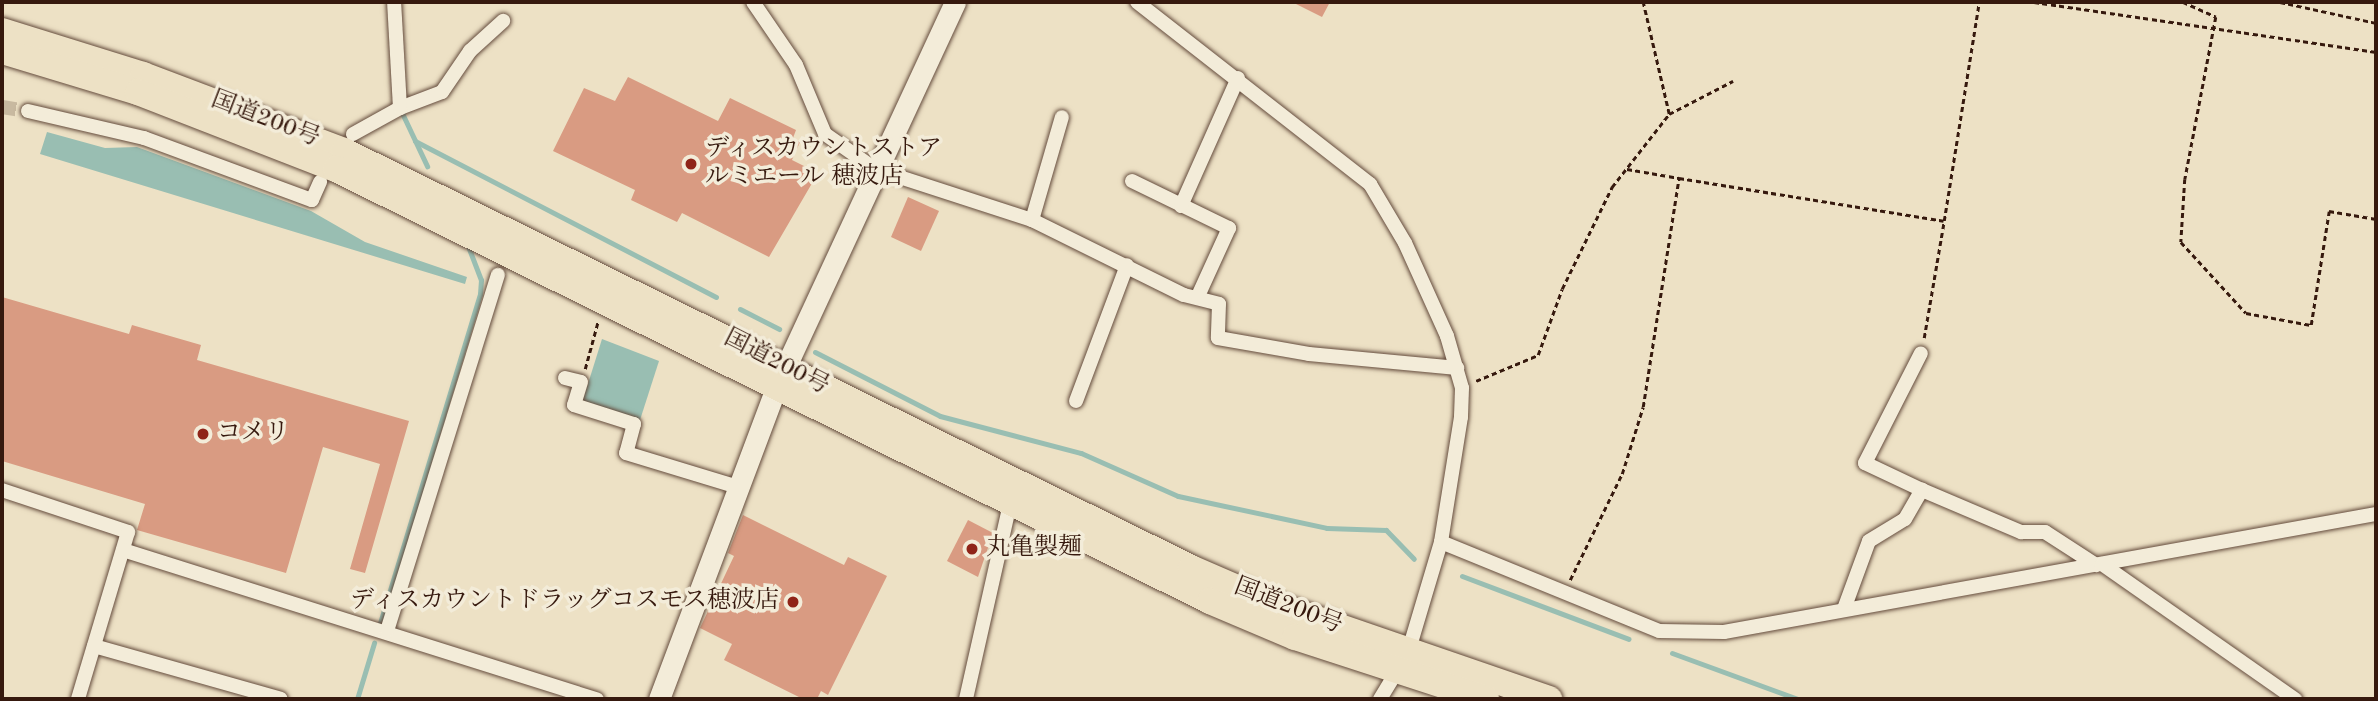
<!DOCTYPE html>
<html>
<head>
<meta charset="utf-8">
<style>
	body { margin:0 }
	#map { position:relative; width:2378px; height:701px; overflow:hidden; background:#ede1c5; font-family:"Old Standard TT","Noto Serif JP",serif }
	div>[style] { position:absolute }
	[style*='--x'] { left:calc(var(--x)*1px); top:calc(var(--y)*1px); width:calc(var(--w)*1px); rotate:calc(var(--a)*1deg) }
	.water>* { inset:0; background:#99beb2 }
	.stream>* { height:5px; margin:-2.5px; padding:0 2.5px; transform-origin:2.5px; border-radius:2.5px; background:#99beb2 }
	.building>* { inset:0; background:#d99b82 }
	.street-tunnel>* { height:14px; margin-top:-7px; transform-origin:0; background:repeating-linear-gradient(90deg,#c8b9a0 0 14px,transparent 0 21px) }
	.path>* { height:2.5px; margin-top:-1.25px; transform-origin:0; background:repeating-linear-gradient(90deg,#36190e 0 5px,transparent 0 8.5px) }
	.roads { filter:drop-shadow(0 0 2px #644b3c) drop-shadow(0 0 2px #644b3c) }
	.street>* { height:14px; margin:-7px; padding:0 7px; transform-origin:7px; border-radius:7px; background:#f3ecd9 }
	.secondary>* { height:21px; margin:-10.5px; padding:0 10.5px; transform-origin:10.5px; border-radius:10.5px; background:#f3ecd9 }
	.highway>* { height:26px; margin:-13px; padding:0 13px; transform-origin:13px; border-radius:13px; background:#ede1c5 }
	.dots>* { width:19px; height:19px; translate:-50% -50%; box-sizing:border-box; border:4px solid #f3ecd9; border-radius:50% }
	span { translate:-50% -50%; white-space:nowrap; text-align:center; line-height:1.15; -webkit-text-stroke:7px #f3ecd9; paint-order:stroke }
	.street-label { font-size:24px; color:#36190e }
	.poi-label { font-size:24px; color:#36190e }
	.left { translate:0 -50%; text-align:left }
	.right { translate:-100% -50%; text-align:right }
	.frame { position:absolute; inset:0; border:4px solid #36190e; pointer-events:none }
</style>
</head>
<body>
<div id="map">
	<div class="water">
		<div style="clip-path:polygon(47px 132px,105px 148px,137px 147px,311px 211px,365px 242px,467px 277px,465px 284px,40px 154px)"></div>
		<div style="clip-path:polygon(602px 339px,659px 361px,640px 420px,582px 403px)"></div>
	</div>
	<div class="stream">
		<div style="--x:402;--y:113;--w:59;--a:64.7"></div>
		<div style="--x:415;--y:141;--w:339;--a:27.4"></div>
		<div style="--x:740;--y:309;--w:44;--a:27.1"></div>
		<div style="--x:815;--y:352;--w:140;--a:27.1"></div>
		<div style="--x:940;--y:416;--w:146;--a:14.7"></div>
		<div style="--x:1081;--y:453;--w:106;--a:23.9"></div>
		<div style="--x:1178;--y:496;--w:152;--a:12.1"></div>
		<div style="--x:1327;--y:528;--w:59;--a:1.9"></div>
		<div style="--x:1386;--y:530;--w:40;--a:46"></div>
		<div style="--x:1462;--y:576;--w:178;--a:20.7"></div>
		<div style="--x:380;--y:623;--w:344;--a:-73.1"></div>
		<div style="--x:480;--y:294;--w:14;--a:-86"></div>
		<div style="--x:481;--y:280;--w:34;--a:-111"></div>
		<div style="--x:1672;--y:653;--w:134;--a:20.1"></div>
		<div style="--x:357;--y:699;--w:59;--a:-73.1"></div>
	</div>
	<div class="building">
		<div style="clip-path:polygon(1292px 2px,1330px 2px,1322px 17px)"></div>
		<div style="clip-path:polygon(628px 77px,718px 121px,730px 98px,796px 130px,793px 138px,800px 142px,792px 160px,818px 173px,769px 257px,682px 213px,677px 222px,631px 200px,635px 190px,553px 151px,584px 88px,615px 101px)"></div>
		<div style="clip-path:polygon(908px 197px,939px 211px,921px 251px,891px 237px)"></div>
		<div style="clip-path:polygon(2px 297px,129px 334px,132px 325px,201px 345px,197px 360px,409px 421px,365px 573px,350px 569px,380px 464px,323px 447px,286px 573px,137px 530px,145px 504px,2px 461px)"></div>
		<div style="clip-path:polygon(743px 515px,844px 565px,848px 557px,887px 576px,828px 695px,821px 691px,817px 699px,803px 699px,724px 660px,732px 644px,700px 628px,734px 556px,728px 553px)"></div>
		<div style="clip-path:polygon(968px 520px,993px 533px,978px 577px,947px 561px)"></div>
	</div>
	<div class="street-tunnel">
		<div style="--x:2;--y:107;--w:26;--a:9"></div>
	</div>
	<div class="path">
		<div style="--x:2034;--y:2;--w:346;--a:8.3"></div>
		<div style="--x:2183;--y:2;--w:36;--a:24"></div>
		<div style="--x:2216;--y:17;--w:165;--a:100.8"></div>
		<div style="--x:2185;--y:179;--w:63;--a:93.6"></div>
		<div style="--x:2181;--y:242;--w:96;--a:47.5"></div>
		<div style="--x:2246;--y:313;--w:66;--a:10.5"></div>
		<div style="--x:2311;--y:325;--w:115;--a:-81"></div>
		<div style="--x:2329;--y:211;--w:48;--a:9.7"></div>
		<div style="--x:2280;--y:2;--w:98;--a:12.3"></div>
		<div style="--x:1669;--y:114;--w:72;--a:-27.3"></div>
		<div style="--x:1627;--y:169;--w:53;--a:9.8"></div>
		<div style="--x:1924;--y:338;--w:119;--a:-80.3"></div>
		<div style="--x:585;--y:369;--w:50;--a:-74.8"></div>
		<div style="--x:1476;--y:381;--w:67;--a:-22.8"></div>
		<div style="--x:1538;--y:355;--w:70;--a:-70"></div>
		<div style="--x:1562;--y:289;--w:114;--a:-63.9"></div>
		<div style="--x:1612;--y:187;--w:93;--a:-52"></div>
		<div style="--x:1669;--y:114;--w:115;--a:-103.1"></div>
		<div style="--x:1570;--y:580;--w:118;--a:-63.9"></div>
		<div style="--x:1622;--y:474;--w:70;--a:-72.6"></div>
		<div style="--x:1643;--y:407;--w:232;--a:-81.1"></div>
		<div style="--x:1679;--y:178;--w:268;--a:9.2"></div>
		<div style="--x:1944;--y:221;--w:222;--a:-80.9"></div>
	</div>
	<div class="roads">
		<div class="street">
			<div style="--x:753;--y:2;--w:76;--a:55.7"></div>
			<div style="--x:796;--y:65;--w:75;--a:67.2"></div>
			<div style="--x:825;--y:134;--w:61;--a:35"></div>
			<div style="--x:875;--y:169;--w:165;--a:18"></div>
			<div style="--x:1032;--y:220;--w:169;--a:26.3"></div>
			<div style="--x:1184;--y:295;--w:36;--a:14"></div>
			<div style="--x:1219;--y:304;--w:34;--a:92"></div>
			<div style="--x:1218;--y:338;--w:92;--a:10"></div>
			<div style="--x:1309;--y:354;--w:149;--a:5.4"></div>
			<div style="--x:1137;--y:2;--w:296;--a:38"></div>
			<div style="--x:1370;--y:184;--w:69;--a:59.3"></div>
			<div style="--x:1405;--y:243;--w:102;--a:65.7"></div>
			<div style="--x:1447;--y:336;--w:54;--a:73.9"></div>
			<div style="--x:1462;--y:388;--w:29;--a:92"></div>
			<div style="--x:1461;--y:417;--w:127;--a:99.1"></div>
			<div style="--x:1441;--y:542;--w:116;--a:106.6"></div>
			<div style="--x:1408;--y:653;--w:54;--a:121.3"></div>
			<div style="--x:400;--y:108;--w:45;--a:-20.9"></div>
			<div style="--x:442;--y:92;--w:50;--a:-55.7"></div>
			<div style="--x:470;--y:51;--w:45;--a:-42.3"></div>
			<div style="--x:28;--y:111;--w:119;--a:13.1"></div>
			<div style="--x:144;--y:138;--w:179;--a:20.3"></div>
			<div style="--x:312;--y:200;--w:20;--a:-66"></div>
			<div style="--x:353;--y:134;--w:54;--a:-29"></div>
			<div style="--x:400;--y:108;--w:106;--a:-93.2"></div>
			<div style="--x:1132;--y:181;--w:108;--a:25.9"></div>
			<div style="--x:1229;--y:228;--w:75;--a:114.5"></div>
			<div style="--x:1181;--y:206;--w:140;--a:-66"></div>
			<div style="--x:1032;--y:220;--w:107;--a:-73.8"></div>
			<div style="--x:565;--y:378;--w:16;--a:14"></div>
			<div style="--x:581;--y:382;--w:24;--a:107"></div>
			<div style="--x:574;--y:405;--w:63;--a:17.6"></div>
			<div style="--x:634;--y:424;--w:30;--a:105"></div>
			<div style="--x:626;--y:453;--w:117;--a:16.9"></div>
			<div style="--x:1076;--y:401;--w:145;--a:-69.4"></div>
			<div style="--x:2;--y:490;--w:133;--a:18.4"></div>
			<div style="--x:128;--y:532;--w:174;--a:106.7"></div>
			<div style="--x:1922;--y:490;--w:108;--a:23"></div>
			<div style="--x:2021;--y:532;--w:24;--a:0"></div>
			<div style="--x:2045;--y:532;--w:61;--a:32.9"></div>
			<div style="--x:1441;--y:542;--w:235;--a:22.2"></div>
			<div style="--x:1659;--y:631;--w:65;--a:0.9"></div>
			<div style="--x:1724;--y:632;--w:663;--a:-10.26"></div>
			<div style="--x:123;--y:550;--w:497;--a:17.5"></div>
			<div style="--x:2102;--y:564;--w:236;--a:35"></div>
			<div style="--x:1844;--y:609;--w:72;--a:-69.8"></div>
			<div style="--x:1869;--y:541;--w:42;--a:-31.4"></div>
			<div style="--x:1905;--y:519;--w:34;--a:-60"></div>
			<div style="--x:1922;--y:490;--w:63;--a:-154.7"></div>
			<div style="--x:1865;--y:463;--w:123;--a:-63"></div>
			<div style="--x:387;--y:631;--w:373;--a:-72.7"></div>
			<div style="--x:94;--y:646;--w:194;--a:15.8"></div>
			<div style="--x:966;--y:699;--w:205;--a:-77.3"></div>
		</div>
		<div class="secondary">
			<div style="--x:659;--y:699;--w:330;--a:-69.4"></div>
			<div style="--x:775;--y:390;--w:428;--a:-65.1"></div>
		</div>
		<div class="highway">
			<div style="--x:2;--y:31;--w:148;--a:17.3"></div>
			<div style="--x:143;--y:75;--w:215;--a:20.7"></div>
			<div style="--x:344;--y:151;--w:944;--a:26.21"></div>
			<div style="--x:1191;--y:568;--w:93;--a:23.5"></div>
			<div style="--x:1276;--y:605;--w:289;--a:19"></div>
			<div style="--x:2;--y:51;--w:142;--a:16.8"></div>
			<div style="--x:138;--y:92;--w:212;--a:21.3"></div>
			<div style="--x:336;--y:169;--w:975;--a:26.3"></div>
			<div style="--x:1210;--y:601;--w:92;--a:23"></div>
			<div style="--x:1295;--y:637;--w:201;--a:18"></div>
		</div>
	</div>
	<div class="dots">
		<div style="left:691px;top:164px;background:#8f2418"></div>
		<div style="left:203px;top:434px;background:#8f2418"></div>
		<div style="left:972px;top:549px;background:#8f2418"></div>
		<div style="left:793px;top:602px;background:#8f2418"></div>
	</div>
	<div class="street-label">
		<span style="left:265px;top:120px;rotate:21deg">国道200号</span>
		<span style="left:776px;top:363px;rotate:27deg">国道200号</span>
		<span style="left:1288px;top:607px;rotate:21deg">国道200号</span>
	</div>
	<div class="poi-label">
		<span class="left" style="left:705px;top:164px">ディスカウントストア<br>ルミエール 穂波店</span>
		<span class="left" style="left:217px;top:434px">コメリ</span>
		<span class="left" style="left:986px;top:549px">丸亀製麺</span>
		<span class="right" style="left:779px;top:602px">ディスカウントドラッグコスモス穂波店</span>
	</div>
	<div class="frame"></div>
</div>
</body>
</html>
